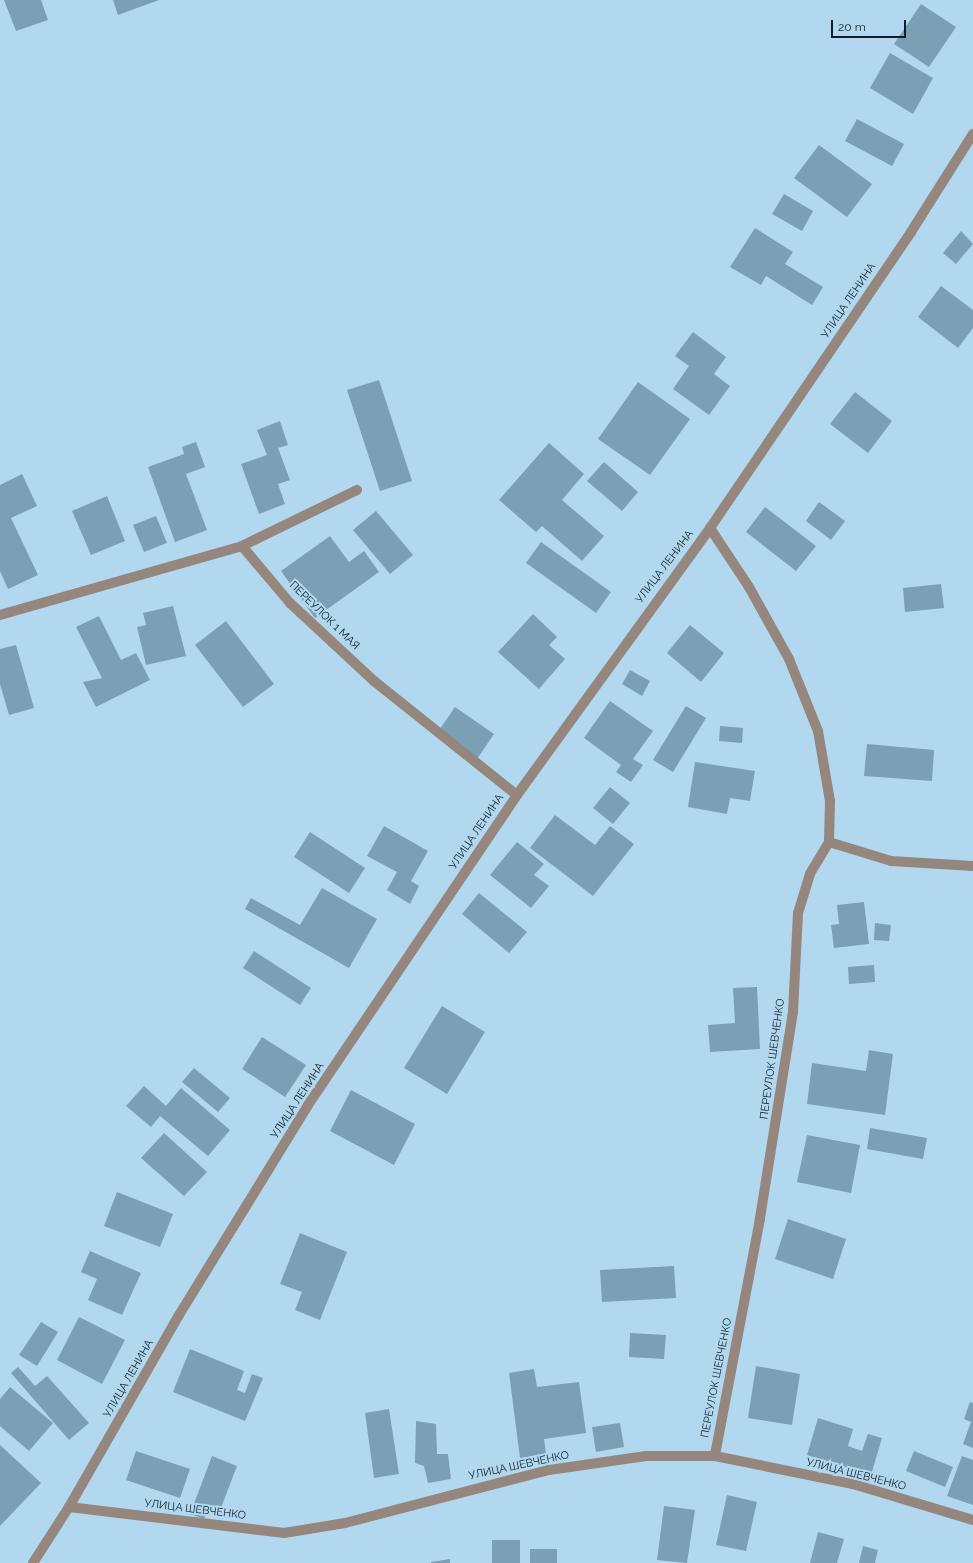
<!DOCTYPE html>
<html>
<head>
<meta charset="utf-8">
<style>
	body { margin:0 }
	#map { position:relative; width:973px; height:1563px; overflow:hidden; background:#b2d8ef; font-family:Raleway,sans-serif }
	div>[style] { position:absolute }
	[style*='--x'] { left:calc(var(--x)*1px); top:calc(var(--y)*1px); width:calc(var(--w)*1px); rotate:calc(var(--a)*1deg) }
	.building>* { inset:0; background:#7ba0b5 }
	.street>* { height:10px; margin:-5px; padding:0 5px; transform-origin:5px; border-radius:5px; background:#96877e }
	span { translate:-50% -50%; white-space:nowrap; text-align:center; line-height:1.15; -webkit-text-stroke:4px #b2d8ef; paint-order:stroke }
	.street-label { font-size:11px; color:#101f27 }
	.scale { position:absolute; left:831px; top:20px; width:75px; height:18px; box-sizing:border-box; border:2px solid #101f27; border-top:0; padding-left:5px; font-size:12px; line-height:14px; white-space:nowrap; color:#101f27; -webkit-text-stroke:3px #b2d8ef; paint-order:stroke }
</style>
</head>
<body>
<div id="map">
	<div class="building">
		<div style="clip-path:polygon(4px 0,41px 0,48px 20px,16px 31px)"></div>
		<div style="clip-path:polygon(113px 0,159px 0,118px 15px)"></div>
		<div style="clip-path:polygon(921px 4px,956px 27px,929px 67px,894px 44px)"></div>
		<div style="clip-path:polygon(890px 53px,933px 78px,913px 114px,870px 88px)"></div>
		<div style="clip-path:polygon(857px 119px,904px 144px,892px 166px,845px 141px)"></div>
		<div style="clip-path:polygon(819px 145px,872px 184px,847px 217px,794px 178px)"></div>
		<div style="clip-path:polygon(784px 194px,813px 211px,802px 231px,772px 214px)"></div>
		<div style="clip-path:polygon(755px 228px,793px 252px,785px 264px,823px 287px,812px 305px,766px 276px,761px 285px,730px 267px)"></div>
		<div style="clip-path:polygon(961px 231px,973px 244px,956px 264px,943px 253px)"></div>
		<div style="clip-path:polygon(941px 286px,973px 310px,973px 328px,958px 348px,918px 317px)"></div>
		<div style="clip-path:polygon(693px 332px,726px 357px,714px 374px,730px 386px,709px 415px,673px 389px,689px 366px,675px 356px)"></div>
		<div style="clip-path:polygon(379px 380px,412px 481px,380px 491px,347px 390px)"></div>
		<div style="clip-path:polygon(638px 382px,690px 419px,650px 475px,598px 439px)"></div>
		<div style="clip-path:polygon(855px 392px,892px 421px,868px 453px,830px 424px)"></div>
		<div style="clip-path:polygon(280px 421px,288px 445px,278px 448px,290px 480px,278px 484px,285px 504px,259px 514px,241px 464px,267px 455px,257px 430px)"></div>
		<div style="clip-path:polygon(196px 442px,205px 467px,186px 474px,207px 530px,175px 542px,148px 467px,184px 454px,182px 447px)"></div>
		<div style="clip-path:polygon(549px 443px,584px 474px,562px 500px,604px 536px,582px 561px,542px 526px,536px 532px,499px 500px)"></div>
		<div style="clip-path:polygon(604px 462px,638px 492px,622px 511px,587px 481px)"></div>
		<div style="clip-path:polygon(22px 474px,37px 506px,11px 518px,38px 575px,8px 589px,0 571px,0 485px)"></div>
		<div style="clip-path:polygon(107px 496px,125px 541px,91px 555px,72px 511px)"></div>
		<div style="clip-path:polygon(819px 502px,845px 521px,831px 540px,806px 521px)"></div>
		<div style="clip-path:polygon(765px 507px,816px 546px,796px 571px,746px 532px)"></div>
		<div style="clip-path:polygon(376px 511px,413px 555px,390px 574px,353px 530px)"></div>
		<div style="clip-path:polygon(156px 516px,167px 543px,144px 552px,133px 525px)"></div>
		<div style="clip-path:polygon(330px 536px,349px 562px,364px 551px,379px 572px,315px 618px,281px 571px)"></div>
		<div style="clip-path:polygon(541px 542px,611px 592px,596px 613px,526px 563px)"></div>
		<div style="clip-path:polygon(941px 584px,944px 608px,905px 612px,903px 588px)"></div>
		<div style="clip-path:polygon(173px 606px,186px 656px,146px 665px,137px 627px,146px 625px,143px 613px)"></div>
		<div style="clip-path:polygon(533px 614px,557px 637px,549px 645px,565px 659px,539px 689px,498px 652px)"></div>
		<div style="clip-path:polygon(99px 616px,121px 660px,136px 653px,150px 680px,96px 707px,83px 682px,102px 678px,76px 627px)"></div>
		<div style="clip-path:polygon(226px 621px,274px 684px,243px 707px,195px 645px)"></div>
		<div style="clip-path:polygon(690px 625px,724px 653px,701px 682px,667px 653px)"></div>
		<div style="clip-path:polygon(16px 645px,34px 708px,9px 715px,0 684px,0 649px)"></div>
		<div style="clip-path:polygon(630px 670px,650px 681px,642px 696px,622px 684px)"></div>
		<div style="clip-path:polygon(610px 701px,653px 731px,633px 759px,643px 765px,631px 782px,616px 772px,621px 765px,584px 738px)"></div>
		<div style="clip-path:polygon(686px 706px,706px 718px,673px 772px,653px 760px)"></div>
		<div style="clip-path:polygon(455px 707px,494px 734px,475px 762px,435px 736px)"></div>
		<div style="clip-path:polygon(720px 726px,743px 728px,742px 743px,719px 741px)"></div>
		<div style="clip-path:polygon(867px 744px,934px 750px,932px 781px,864px 776px)"></div>
		<div style="clip-path:polygon(695px 762px,755px 771px,750px 801px,730px 798px,727px 814px,688px 807px)"></div>
		<div style="clip-path:polygon(610px 787px,630px 803px,613px 824px,593px 808px)"></div>
		<div style="clip-path:polygon(555px 815px,595px 845px,610px 826px,634px 844px,593px 896px,530px 848px)"></div>
		<div style="clip-path:polygon(384px 826px,428px 851px,411px 881px,419px 886px,410px 904px,387px 890px,397px 872px,367px 856px)"></div>
		<div style="clip-path:polygon(310px 832px,365px 868px,349px 893px,294px 857px)"></div>
		<div style="clip-path:polygon(517px 842px,544px 864px,534px 875px,549px 886px,531px 908px,490px 875px)"></div>
		<div style="clip-path:polygon(322px 888px,377px 919px,349px 968px,245px 909px,251px 898px,300px 925px)"></div>
		<div style="clip-path:polygon(479px 893px,527px 932px,509px 953px,462px 914px)"></div>
		<div style="clip-path:polygon(864px 902px,869px 944px,834px 948px,831px 925px,839px 924px,837px 905px)"></div>
		<div style="clip-path:polygon(875px 923px,891px 925px,889px 941px,874px 940px)"></div>
		<div style="clip-path:polygon(254px 951px,311px 988px,300px 1005px,243px 968px)"></div>
		<div style="clip-path:polygon(874px 965px,875px 982px,849px 984px,848px 967px)"></div>
		<div style="clip-path:polygon(757px 987px,760px 1049px,710px 1052px,708px 1025px,735px 1023px,733px 988px)"></div>
		<div style="clip-path:polygon(442px 1006px,485px 1032px,447px 1094px,404px 1068px)"></div>
		<div style="clip-path:polygon(262px 1037px,306px 1065px,285px 1097px,242px 1069px)"></div>
		<div style="clip-path:polygon(869px 1050px,893px 1054px,885px 1115px,807px 1104px,812px 1063px,866px 1071px)"></div>
		<div style="clip-path:polygon(194px 1068px,230px 1098px,218px 1112px,182px 1082px)"></div>
		<div style="clip-path:polygon(144px 1086px,166px 1106px,181px 1088px,230px 1130px,208px 1156px,160px 1116px,151px 1127px,126px 1106px)"></div>
		<div style="clip-path:polygon(351px 1090px,415px 1124px,394px 1165px,330px 1131px)"></div>
		<div style="clip-path:polygon(870px 1128px,927px 1138px,923px 1159px,867px 1149px)"></div>
		<div style="clip-path:polygon(164px 1133px,207px 1172px,184px 1196px,141px 1158px)"></div>
		<div style="clip-path:polygon(807px 1135px,860px 1145px,851px 1193px,797px 1182px)"></div>
		<div style="clip-path:polygon(117px 1192px,173px 1214px,160px 1247px,104px 1226px)"></div>
		<div style="clip-path:polygon(788px 1219px,846px 1239px,833px 1279px,775px 1259px)"></div>
		<div style="clip-path:polygon(300px 1233px,347px 1252px,320px 1320px,295px 1310px,302px 1292px,280px 1284px)"></div>
		<div style="clip-path:polygon(90px 1251px,141px 1273px,122px 1315px,88px 1300px,97px 1279px,81px 1272px)"></div>
		<div style="clip-path:polygon(674px 1266px,676px 1298px,602px 1302px,600px 1270px)"></div>
		<div style="clip-path:polygon(79px 1317px,125px 1340px,102px 1384px,57px 1360px)"></div>
		<div style="clip-path:polygon(41px 1322px,58px 1332px,37px 1366px,19px 1355px)"></div>
		<div style="clip-path:polygon(630px 1333px,666px 1335px,664px 1359px,629px 1357px)"></div>
		<div style="clip-path:polygon(190px 1349px,244px 1371px,237px 1390px,245px 1393px,252px 1374px,263px 1378px,245px 1421px,173px 1392px)"></div>
		<div style="clip-path:polygon(756px 1366px,800px 1374px,792px 1425px,748px 1418px)"></div>
		<div style="clip-path:polygon(18px 1367px,35px 1386px,47px 1376px,89px 1423px,69px 1440px,11px 1373px)"></div>
		<div style="clip-path:polygon(534px 1369px,537px 1387px,579px 1382px,586px 1433px,544px 1439px,546px 1454px,520px 1458px,509px 1373px)"></div>
		<div style="clip-path:polygon(10px 1387px,53px 1423px,29px 1451px,0 1426px,0 1399px)"></div>
		<div style="clip-path:polygon(970px 1402px,973px 1403px,973px 1448px,963px 1444px,971px 1422px,964px 1419px)"></div>
		<div style="clip-path:polygon(389px 1409px,399px 1474px,374px 1478px,365px 1413px)"></div>
		<div style="clip-path:polygon(818px 1418px,853px 1429px,848px 1446px,862px 1451px,868px 1434px,882px 1438px,871px 1475px,807px 1455px)"></div>
		<div style="clip-path:polygon(416px 1421px,436px 1424px,437px 1454px,448px 1454px,451px 1479px,428px 1483px,424px 1466px,415px 1463px)"></div>
		<div style="clip-path:polygon(620px 1423px,624px 1447px,596px 1452px,592px 1427px)"></div>
		<div style="clip-path:polygon(0 1445px,41px 1483px,0 1526px)"></div>
		<div style="clip-path:polygon(136px 1451px,190px 1469px,180px 1498px,126px 1480px)"></div>
		<div style="clip-path:polygon(914px 1451px,953px 1467px,945px 1487px,906px 1471px)"></div>
		<div style="clip-path:polygon(212px 1456px,237px 1466px,219px 1513px,207px 1509px,204px 1519px,190px 1514px)"></div>
		<div style="clip-path:polygon(962px 1456px,973px 1460px,973px 1505px,947px 1496px)"></div>
		<div style="clip-path:polygon(727px 1495px,757px 1502px,746px 1551px,716px 1545px)"></div>
		<div style="clip-path:polygon(664px 1506px,695px 1510px,687px 1563px,657px 1560px)"></div>
		<div style="clip-path:polygon(818px 1532px,844px 1539px,837px 1563px,810px 1563px)"></div>
		<div style="clip-path:polygon(492px 1540px,520px 1540px,520px 1563px,492px 1563px)"></div>
		<div style="clip-path:polygon(863px 1546px,878px 1550px,875px 1563px,859px 1563px)"></div>
		<div style="clip-path:polygon(530px 1549px,557px 1549px,557px 1563px,530px 1563px)"></div>
		<div style="clip-path:polygon(450px 1559px,450px 1563px,431px 1563px,431px 1562px)"></div>
	</div>
	<div class="street">
		<div style="--x:710;--y:528;--w:71;--a:56.5"></div>
		<div style="--x:749;--y:587;--w:82;--a:60.9"></div>
		<div style="--x:789;--y:659;--w:78;--a:68.1"></div>
		<div style="--x:818;--y:731;--w:71;--a:80.3"></div>
		<div style="--x:830;--y:801;--w:41;--a:91.4"></div>
		<div style="--x:829;--y:842;--w:37;--a:121"></div>
		<div style="--x:810;--y:874;--w:41;--a:107.1"></div>
		<div style="--x:798;--y:913;--w:99;--a:92.9"></div>
		<div style="--x:793;--y:1012;--w:210;--a:99.1"></div>
		<div style="--x:760;--y:1219;--w:241;--a:100.8"></div>
		<div style="--x:242;--y:546;--w:128;--a:-26"></div>
		<div style="--x:0;--y:615;--w:252;--a:-15.9"></div>
		<div style="--x:242;--y:546;--w:75;--a:49.9"></div>
		<div style="--x:290;--y:603;--w:115;--a:42.9"></div>
		<div style="--x:374;--y:681;--w:183;--a:38.6"></div>
		<div style="--x:829;--y:842;--w:65;--a:17"></div>
		<div style="--x:891;--y:861;--w:82;--a:3.5"></div>
		<div style="--x:69;--y:1507;--w:217;--a:6.9"></div>
		<div style="--x:284;--y:1533;--w:62;--a:-9.3"></div>
		<div style="--x:345;--y:1523;--w:211;--a:-14.6"></div>
		<div style="--x:549;--y:1470;--w:98;--a:-8.2"></div>
		<div style="--x:646;--y:1456;--w:69;--a:0"></div>
		<div style="--x:715;--y:1456;--w:141;--a:11.5"></div>
		<div style="--x:853;--y:1484;--w:125;--a:16.7"></div>
		<div style="--x:33;--y:1563;--w:67;--a:-57.3"></div>
		<div style="--x:69;--y:1507;--w:221;--a:-60.2"></div>
		<div style="--x:179;--y:1315;--w:246;--a:-58.4"></div>
		<div style="--x:308;--y:1105;--w:374;--a:-56"></div>
		<div style="--x:517;--y:795;--w:329;--a:-54.1"></div>
		<div style="--x:710;--y:528;--w:358;--a:-55.8"></div>
		<div style="--x:911;--y:232;--w:116;--a:-57.7"></div>
	</div>
	<div class="street-label">
		<span style="left:849px;top:301px;rotate:-56deg">УЛИЦА ЛЕНИНА</span>
		<span style="left:665px;top:567px;rotate:-53deg">УЛИЦА ЛЕНИНА</span>
		<span style="left:324px;top:616px;rotate:44deg">ПЕРЕУЛОК 1 МАЯ</span>
		<span style="left:477px;top:832px;rotate:-56deg">УЛИЦА ЛЕНИНА</span>
		<span style="left:773px;top:1059px;rotate:-82deg">ПЕРЕУЛОК ШЕВЧЕНКО</span>
		<span style="left:298px;top:1101px;rotate:-57deg">УЛИЦА ЛЕНИНА</span>
		<span style="left:717px;top:1378px;rotate:-79deg">ПЕРЕУЛОК ШЕВЧЕНКО</span>
		<span style="left:129px;top:1379px;rotate:-60deg">УЛИЦА ЛЕНИНА</span>
		<span style="left:519px;top:1466px;rotate:-12deg">УЛИЦА ШЕВЧЕНКО</span>
		<span style="left:856px;top:1475px;rotate:14deg">УЛИЦА ШЕВЧЕНКО</span>
		<span style="left:195px;top:1510px;rotate:7deg">УЛИЦА ШЕВЧЕНКО</span>
	</div>
	<div class="scale">20 m</div>
</div>
</body>
</html>
